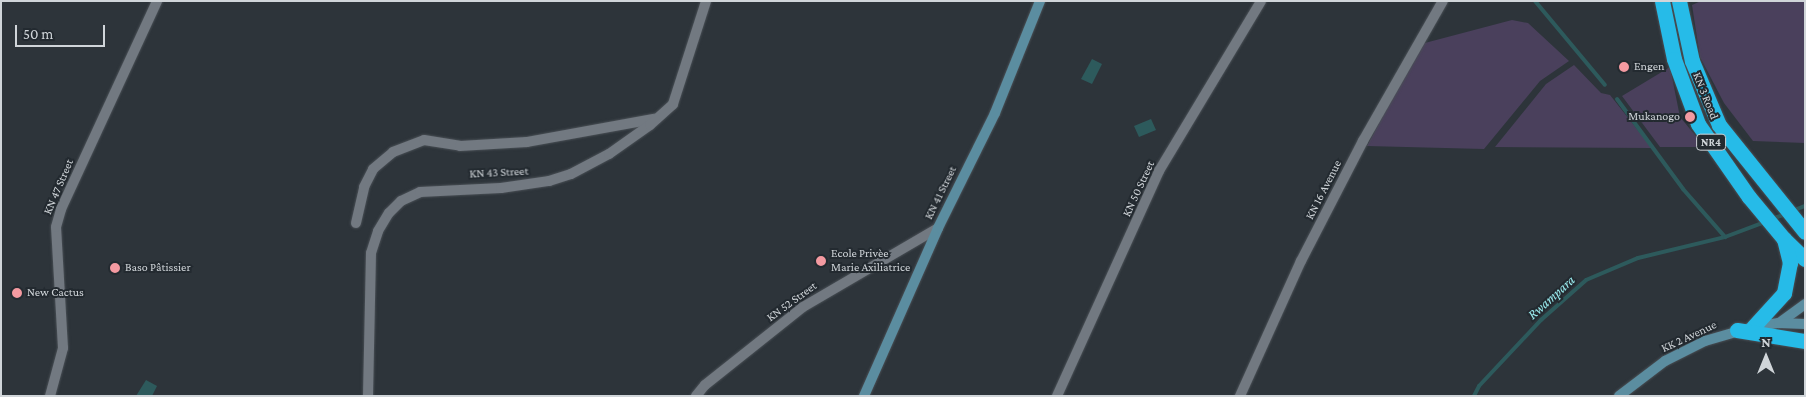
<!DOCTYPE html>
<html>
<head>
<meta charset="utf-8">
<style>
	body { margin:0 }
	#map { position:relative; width:1806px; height:397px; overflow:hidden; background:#2d343a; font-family:"Crimson Pro",serif }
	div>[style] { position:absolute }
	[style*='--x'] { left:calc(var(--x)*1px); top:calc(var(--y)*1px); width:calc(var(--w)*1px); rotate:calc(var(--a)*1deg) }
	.green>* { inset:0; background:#4a405c }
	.water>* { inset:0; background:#2d5a5c }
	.stream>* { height:4px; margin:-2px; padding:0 2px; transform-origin:2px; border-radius:2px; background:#2d5a5c }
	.roads { filter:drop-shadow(0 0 1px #494f55) drop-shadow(0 0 1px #494f55) }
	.street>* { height:10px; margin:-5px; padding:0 5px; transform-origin:5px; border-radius:5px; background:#727981 }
	.secondary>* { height:10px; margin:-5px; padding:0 5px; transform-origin:5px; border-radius:5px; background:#5b8da0 }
	.highway>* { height:15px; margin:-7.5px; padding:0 7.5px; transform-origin:7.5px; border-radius:7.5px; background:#26bbe8 }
	.dots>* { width:14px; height:14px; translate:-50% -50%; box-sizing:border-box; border:2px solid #232a30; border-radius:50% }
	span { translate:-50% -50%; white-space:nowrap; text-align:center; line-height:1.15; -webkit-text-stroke:4px #232a30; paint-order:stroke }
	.shield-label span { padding:1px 4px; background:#232a30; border:1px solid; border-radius:4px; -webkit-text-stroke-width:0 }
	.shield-label { font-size:11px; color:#d0d5d9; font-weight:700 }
	.poi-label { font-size:12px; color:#d0d5d9 }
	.left { translate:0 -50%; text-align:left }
	.right { translate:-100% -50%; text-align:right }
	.street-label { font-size:12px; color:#d0d5d9 }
	.water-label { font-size:14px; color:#9bedf0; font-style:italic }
	.frame { position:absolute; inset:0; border:2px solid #d0d5d9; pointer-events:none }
	.north { position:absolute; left:1741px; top:332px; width:50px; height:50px; -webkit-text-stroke:4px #232a30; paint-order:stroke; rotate:0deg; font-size:14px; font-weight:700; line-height:20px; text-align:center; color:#d0d5d9 }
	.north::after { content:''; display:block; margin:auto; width:18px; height:22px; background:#d0d5d9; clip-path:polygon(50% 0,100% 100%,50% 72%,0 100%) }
	.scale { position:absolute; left:15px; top:25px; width:90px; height:22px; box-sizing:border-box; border:2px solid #d0d5d9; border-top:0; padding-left:6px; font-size:15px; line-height:18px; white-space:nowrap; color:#d0d5d9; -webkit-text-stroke:4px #232a30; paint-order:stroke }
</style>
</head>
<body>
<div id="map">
	<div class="green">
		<div style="clip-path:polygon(1701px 1px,1805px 1px,1805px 143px,1753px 141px,1724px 103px,1700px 57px,1692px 5px)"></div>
		<div style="clip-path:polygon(1512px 20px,1528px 23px,1569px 61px,1540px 81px,1484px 149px,1367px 146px,1421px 44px)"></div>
		<div style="clip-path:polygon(1574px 65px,1601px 93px,1610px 95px,1652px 148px,1495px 147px,1546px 84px)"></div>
		<div style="clip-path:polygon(1670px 67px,1680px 117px,1705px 147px,1660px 147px,1622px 96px)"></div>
	</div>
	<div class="water">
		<div style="clip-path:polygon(1092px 59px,1102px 64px,1092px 84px,1081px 79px)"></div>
		<div style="clip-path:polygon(1151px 119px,1156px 130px,1139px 137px,1134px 126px)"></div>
		<div style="clip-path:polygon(146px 380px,157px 386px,152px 396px,136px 396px)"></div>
	</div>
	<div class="stream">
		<div style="--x:1535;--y:1;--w:109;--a:50.2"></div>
		<div style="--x:1617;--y:99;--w:112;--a:53.7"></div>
		<div style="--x:1683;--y:189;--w:64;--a:48.8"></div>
		<div style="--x:1792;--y:211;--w:14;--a:-21"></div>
		<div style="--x:1771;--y:219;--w:16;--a:-18"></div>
		<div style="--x:1474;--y:396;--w:11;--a:-63"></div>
		<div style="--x:1479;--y:386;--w:91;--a:-46.8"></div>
		<div style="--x:1541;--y:320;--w:60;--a:-41.6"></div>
		<div style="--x:1586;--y:280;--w:56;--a:-22.9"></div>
		<div style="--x:1638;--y:258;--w:89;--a:-13.6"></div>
		<div style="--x:1725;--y:237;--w:43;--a:-20.6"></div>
	</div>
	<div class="roads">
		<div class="street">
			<div style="--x:356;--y:223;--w:37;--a:-77"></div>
			<div style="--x:364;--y:187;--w:20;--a:-63"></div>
			<div style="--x:373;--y:169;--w:26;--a:-40"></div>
			<div style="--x:393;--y:152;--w:33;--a:-21"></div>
			<div style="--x:424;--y:140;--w:36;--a:9"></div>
			<div style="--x:460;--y:146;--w:67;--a:-3.4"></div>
			<div style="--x:527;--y:142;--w:129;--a:-10.3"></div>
			<div style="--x:50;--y:396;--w:50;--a:-74.8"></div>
			<div style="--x:63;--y:348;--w:121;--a:-93.3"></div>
			<div style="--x:56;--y:227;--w:19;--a:-74"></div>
			<div style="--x:61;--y:209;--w:229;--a:-65.2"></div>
			<div style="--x:368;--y:396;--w:143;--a:-88.8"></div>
			<div style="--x:371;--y:253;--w:23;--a:-72"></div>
			<div style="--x:378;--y:231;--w:21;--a:-59"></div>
			<div style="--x:389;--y:213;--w:17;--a:-45"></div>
			<div style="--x:401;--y:201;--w:21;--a:-25"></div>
			<div style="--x:420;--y:192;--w:81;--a:-2.8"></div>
			<div style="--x:501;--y:188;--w:49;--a:-8.3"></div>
			<div style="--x:549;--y:181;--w:23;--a:-18"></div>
			<div style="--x:571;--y:174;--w:43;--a:-27.8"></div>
			<div style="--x:609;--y:154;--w:50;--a:-35.3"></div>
			<div style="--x:650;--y:125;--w:31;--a:-42"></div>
			<div style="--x:673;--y:104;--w:108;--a:-72.2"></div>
			<div style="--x:696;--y:396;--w:14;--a:-51"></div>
			<div style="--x:705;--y:385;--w:125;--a:-38.5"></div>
			<div style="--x:803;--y:307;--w:156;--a:-30.3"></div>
			<div style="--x:1057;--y:396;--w:247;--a:-65.6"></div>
			<div style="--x:1159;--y:171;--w:198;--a:-59"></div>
			<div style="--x:1240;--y:396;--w:148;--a:-65.7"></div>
			<div style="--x:1301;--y:261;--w:135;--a:-62.7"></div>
			<div style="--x:1363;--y:141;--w:161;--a:-60.3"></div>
		</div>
		<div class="secondary">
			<div style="--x:1779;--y:323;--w:32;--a:-36"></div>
			<div style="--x:864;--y:396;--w:184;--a:-66.2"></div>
			<div style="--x:938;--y:228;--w:128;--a:-63.6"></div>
			<div style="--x:995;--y:113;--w:121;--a:-68.1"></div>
			<div style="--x:1619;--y:396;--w:58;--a:-37.3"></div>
			<div style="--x:1665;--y:361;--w:45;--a:-26.6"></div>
			<div style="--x:1705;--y:341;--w:50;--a:-16.3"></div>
			<div style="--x:1753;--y:327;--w:26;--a:-9"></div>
			<div style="--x:1779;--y:323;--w:26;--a:2"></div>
		</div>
		<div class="highway">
			<div style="--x:1662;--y:1;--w:59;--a:78.3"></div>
			<div style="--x:1674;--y:59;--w:69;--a:69.7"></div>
			<div style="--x:1698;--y:124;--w:89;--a:55.1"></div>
			<div style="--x:1749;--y:197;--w:55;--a:50.2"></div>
			<div style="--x:1784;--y:239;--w:29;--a:44"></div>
			<div style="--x:1679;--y:1;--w:61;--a:77.8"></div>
			<div style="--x:1692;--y:61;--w:69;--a:67.1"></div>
			<div style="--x:1719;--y:125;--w:137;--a:51.2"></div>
			<div style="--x:1753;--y:327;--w:46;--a:-47.6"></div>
			<div style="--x:1784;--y:293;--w:31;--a:-79"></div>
			<div style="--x:1790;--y:263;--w:25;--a:-104"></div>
			<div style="--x:1737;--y:330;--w:69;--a:9.2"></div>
		</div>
	</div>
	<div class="dots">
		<div style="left:1624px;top:67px;background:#f49aa1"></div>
		<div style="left:1690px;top:117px;background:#f49aa1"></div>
		<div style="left:821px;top:261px;background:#f49aa1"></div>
		<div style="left:115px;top:268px;background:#f49aa1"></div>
		<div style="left:17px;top:293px;background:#f49aa1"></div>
	</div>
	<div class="shield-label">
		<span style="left:1711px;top:142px">NR4</span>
	</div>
	<div class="poi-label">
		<span class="left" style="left:1634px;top:67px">Engen</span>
		<span class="right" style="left:1680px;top:117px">Mukanogo</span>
		<span class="left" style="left:831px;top:261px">Ecole Privèe<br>Marie Axiliatrice</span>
		<span class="left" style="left:125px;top:268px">Baso Pâtissier</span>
		<span class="left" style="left:27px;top:293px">New Cactus</span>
	</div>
	<div class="street-label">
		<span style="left:1705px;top:96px;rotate:68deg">KN 3 Road</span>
		<span style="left:499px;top:173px;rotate:-3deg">KN 43 Street</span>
		<span style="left:59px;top:187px;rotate:-67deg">KN 47 Street</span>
		<span style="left:1139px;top:189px;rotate:-65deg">KN 50 Street</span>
		<span style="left:1324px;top:190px;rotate:-63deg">KN 16 Avenue</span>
		<span style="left:941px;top:193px;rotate:-64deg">KN 41 Street</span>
		<span style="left:792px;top:302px;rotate:-36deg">KN 52 Street</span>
		<span style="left:1689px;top:337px;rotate:-25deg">KK 2 Avenue</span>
	</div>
	<div class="water-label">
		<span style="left:1551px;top:297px;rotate:-42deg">Rwampara</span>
	</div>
	<div class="frame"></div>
	<div class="north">N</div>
	<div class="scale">50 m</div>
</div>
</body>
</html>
